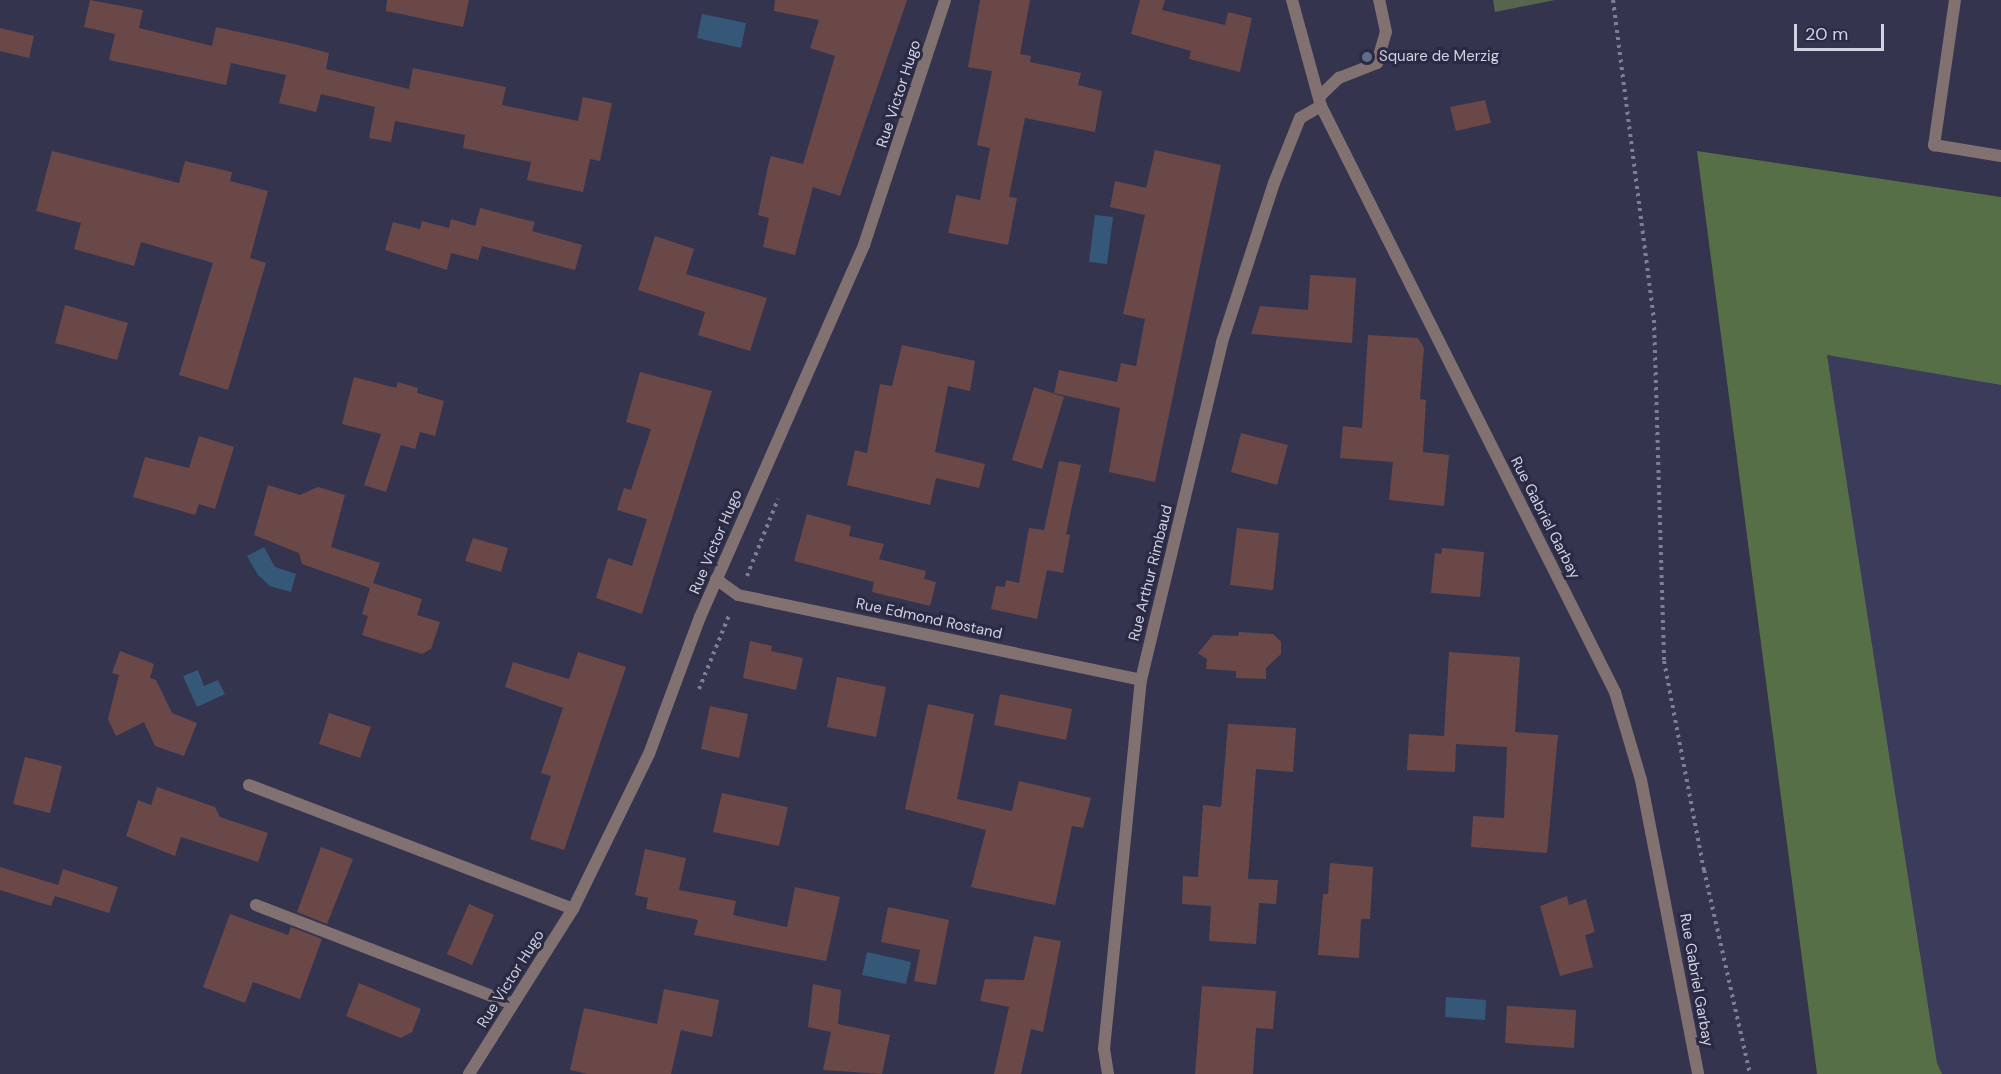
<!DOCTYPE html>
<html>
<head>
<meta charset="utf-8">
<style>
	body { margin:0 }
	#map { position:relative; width:2001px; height:1074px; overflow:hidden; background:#34344e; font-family:"DM Sans",sans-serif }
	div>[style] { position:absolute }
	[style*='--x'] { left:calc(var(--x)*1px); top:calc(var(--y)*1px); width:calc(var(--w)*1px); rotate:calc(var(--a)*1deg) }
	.built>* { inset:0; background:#3b3b5c }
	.green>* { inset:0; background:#56654d }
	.forest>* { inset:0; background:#576f47 }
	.water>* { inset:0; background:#355878 }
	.building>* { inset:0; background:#6a4848 }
	.path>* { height:4px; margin-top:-2px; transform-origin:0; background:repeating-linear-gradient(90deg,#7e7f94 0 3px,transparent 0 7.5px) }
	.service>* { height:12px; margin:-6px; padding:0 6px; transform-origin:6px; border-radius:6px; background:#827171 }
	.minor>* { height:12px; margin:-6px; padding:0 6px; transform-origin:6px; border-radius:6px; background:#827171 }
	.tertiary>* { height:12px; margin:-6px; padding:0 6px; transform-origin:6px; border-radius:6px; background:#827171 }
	.dots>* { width:16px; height:16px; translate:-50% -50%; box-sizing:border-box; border:3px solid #2a2a44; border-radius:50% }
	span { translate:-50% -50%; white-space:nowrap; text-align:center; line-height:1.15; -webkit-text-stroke:6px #2a2a44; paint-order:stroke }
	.poi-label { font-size:15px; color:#d0d1e1 }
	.left { translate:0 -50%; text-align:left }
	.street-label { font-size:15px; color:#d0d1e1 }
	.scale { position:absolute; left:1794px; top:24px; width:90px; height:27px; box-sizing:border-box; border:3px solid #d0d1e1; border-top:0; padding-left:8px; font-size:18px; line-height:21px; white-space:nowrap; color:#d0d1e1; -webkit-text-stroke:4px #2a2a44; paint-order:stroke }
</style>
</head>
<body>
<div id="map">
	<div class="built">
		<div style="clip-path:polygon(1827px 355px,2001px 385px,2001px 1074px,1942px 1074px,1937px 1063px)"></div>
	</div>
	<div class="green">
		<div style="clip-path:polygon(1493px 0,1555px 0,1495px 12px)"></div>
	</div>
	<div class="forest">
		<div style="clip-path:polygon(1697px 151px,2001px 197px,2001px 385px,1827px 355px,1937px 1063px,1942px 1074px,1817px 1074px)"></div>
	</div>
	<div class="water">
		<div style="clip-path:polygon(702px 14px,746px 23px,741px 48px,697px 38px)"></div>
		<div style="clip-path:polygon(1095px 215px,1113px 217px,1107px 264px,1089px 262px)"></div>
		<div style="clip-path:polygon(264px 547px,275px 567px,296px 574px,291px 592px,270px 586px,258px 575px,247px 556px)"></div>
		<div style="clip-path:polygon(198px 670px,204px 686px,218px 680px,225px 694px,197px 707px,183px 676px)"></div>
		<div style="clip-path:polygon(867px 952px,911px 962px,906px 984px,862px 975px)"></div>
		<div style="clip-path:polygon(1446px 997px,1486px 1000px,1485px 1020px,1445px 1017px)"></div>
	</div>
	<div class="building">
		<div style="clip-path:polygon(90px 0,143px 10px,139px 28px,212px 46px,216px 27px,294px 44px,329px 53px,326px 69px,409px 89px,413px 68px,506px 87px,502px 105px,578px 121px,583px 97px,612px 103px,600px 161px,590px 159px,583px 192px,527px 180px,531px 162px,463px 148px,465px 135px,395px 121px,391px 142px,369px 138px,375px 107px,321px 94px,316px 112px,279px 103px,286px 75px,231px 63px,226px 85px,109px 60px,115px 34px,84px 27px)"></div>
		<div style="clip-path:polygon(387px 0,469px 0,463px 27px,386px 11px)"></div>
		<div style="clip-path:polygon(775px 0,907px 0,840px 196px,813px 187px,795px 255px,763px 247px,769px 218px,758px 215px,768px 166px,771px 156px,803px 164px,835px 56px,810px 48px,819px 20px,774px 11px)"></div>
		<div style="clip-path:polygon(980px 0,1030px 0,1020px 54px,1031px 56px,1030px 62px,1081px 73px,1078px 85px,1102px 91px,1095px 132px,1025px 118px,1009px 197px,1017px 198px,1008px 245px,948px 233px,956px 195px,980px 200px,990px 148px,977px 145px,992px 71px,968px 67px)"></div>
		<div style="clip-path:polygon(1140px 0,1165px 0,1162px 10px,1225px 25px,1228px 12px,1252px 18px,1240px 72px,1189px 59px,1191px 51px,1131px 34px)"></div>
		<div style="clip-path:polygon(0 28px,34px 36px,29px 58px,0 51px)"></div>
		<div style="clip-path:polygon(1485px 100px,1491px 123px,1456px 131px,1450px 107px)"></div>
		<div style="clip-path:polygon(1155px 150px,1221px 165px,1155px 482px,1109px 472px,1120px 408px,1054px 393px,1059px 370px,1117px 382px,1121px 363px,1136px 366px,1145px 319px,1123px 314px,1145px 215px,1110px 207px,1115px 181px,1146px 188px)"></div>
		<div style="clip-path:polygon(52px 151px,179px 183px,185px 161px,232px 172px,230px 181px,268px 191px,250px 258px,266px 263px,228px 390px,179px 375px,213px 263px,141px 242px,134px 266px,74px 249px,81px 223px,36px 211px)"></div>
		<div style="clip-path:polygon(480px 208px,535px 222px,532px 231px,582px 245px,575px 270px,482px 246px,478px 260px,451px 253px,447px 270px,385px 250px,393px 222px,420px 229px,422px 221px,449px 228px,451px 219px,475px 226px)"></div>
		<div style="clip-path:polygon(655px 236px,694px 249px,686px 274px,767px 298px,750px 351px,698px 335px,705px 312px,638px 290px)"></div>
		<div style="clip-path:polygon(1310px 275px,1356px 278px,1352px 343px,1251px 334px,1260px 306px,1308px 310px)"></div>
		<div style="clip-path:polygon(65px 305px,128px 323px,117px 360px,55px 343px)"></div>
		<div style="clip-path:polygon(1368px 335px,1418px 338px,1424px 348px,1420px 399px,1426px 400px,1423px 452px,1449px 455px,1444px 506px,1389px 500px,1393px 462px,1340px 458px,1343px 426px,1362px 428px)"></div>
		<div style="clip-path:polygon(902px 345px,975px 361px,970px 391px,948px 386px,935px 452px,985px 464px,979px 488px,936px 478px,930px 505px,847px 485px,855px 450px,867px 453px,880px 384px,892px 386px)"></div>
		<div style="clip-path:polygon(640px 372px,712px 391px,642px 614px,596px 598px,608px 558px,632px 566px,647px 519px,617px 510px,624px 488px,631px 490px,651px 429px,626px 422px)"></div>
		<div style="clip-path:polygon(354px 377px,396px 388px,398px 382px,418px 388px,417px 393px,444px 401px,435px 436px,420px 432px,415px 449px,401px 445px,386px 492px,364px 485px,381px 434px,342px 424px)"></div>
		<div style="clip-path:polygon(1034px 387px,1064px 397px,1042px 469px,1012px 460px)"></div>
		<div style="clip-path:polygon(1241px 433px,1288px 445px,1277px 485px,1231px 472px)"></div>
		<div style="clip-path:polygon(199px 436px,234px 447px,215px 509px,199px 504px,195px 515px,133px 497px,145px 457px,189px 468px)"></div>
		<div style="clip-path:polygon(1059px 461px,1081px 465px,1066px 534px,1070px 535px,1063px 573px,1047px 570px,1037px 619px,991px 609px,996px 586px,1005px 587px,1006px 580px,1019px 583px,1029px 528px,1044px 530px)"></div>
		<div style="clip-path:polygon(268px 485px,300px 495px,318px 487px,345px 495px,331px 547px,380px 563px,373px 583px,422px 599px,417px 615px,440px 622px,431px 649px,422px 654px,362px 635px,368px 616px,362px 614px,370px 588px,302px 564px,299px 553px,254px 535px)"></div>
		<div style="clip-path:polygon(807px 514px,851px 526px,849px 536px,884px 544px,879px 559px,926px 571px,924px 579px,936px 582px,930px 606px,872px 592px,874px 582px,794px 561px)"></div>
		<div style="clip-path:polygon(1237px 528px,1279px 533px,1273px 590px,1230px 585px)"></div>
		<div style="clip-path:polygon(473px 538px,508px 548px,501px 572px,465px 561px)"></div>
		<div style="clip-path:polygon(1442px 548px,1484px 552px,1480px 597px,1431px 593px,1435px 553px,1441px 554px)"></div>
		<div style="clip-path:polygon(1239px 632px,1273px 634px,1281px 642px,1281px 654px,1266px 668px,1266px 679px,1236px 678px,1236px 671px,1206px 669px,1207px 659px,1198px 653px,1213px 635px,1238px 636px)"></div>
		<div style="clip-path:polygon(750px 641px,772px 646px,771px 651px,803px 658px,796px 690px,743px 678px)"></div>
		<div style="clip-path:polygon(120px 651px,154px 664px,150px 678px,156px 680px,172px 713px,197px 723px,184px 756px,155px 746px,144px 722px,116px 736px,108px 719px,119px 675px,112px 673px)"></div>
		<div style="clip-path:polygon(578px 652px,626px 667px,564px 850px,530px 839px,551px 776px,541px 773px,563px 708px,505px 687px,513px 662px,569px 679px)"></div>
		<div style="clip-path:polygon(1449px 652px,1520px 657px,1515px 732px,1558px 735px,1547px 853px,1471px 847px,1473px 816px,1504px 818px,1507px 747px,1456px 744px,1455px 772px,1407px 770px,1409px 734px,1444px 736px)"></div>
		<div style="clip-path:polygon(837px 677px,886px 687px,876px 737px,827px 727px)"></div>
		<div style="clip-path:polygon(1000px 694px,1072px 709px,1066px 740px,994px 725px)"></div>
		<div style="clip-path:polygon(928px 704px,974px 714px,957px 799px,1012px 811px,1019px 781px,1091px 798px,1083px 828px,1072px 826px,1055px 905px,971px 887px,986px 830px,905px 809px)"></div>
		<div style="clip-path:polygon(710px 706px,748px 714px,739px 758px,701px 749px)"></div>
		<div style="clip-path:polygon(329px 713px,371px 727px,360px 758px,319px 744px)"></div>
		<div style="clip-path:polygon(1228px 724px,1296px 728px,1293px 772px,1256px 769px,1248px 879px,1278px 880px,1276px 904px,1259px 903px,1256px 944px,1209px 941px,1211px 906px,1182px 904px,1183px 876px,1198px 877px,1203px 805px,1221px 807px)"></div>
		<div style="clip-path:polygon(25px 757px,62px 766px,50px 813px,13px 804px)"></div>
		<div style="clip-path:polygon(157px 787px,215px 807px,220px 817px,268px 833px,258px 862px,181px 837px,175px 856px,126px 836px,138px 800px,151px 805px)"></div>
		<div style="clip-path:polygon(722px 793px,788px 807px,779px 846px,713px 832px)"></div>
		<div style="clip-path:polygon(321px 847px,353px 859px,327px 924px,297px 912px)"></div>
		<div style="clip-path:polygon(645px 849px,686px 858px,679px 890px,736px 901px,733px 915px,787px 927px,795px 887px,840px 897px,826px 961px,694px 935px,698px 920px,646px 909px,648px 898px,635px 895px)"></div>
		<div style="clip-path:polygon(1330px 863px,1373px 867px,1370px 919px,1361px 919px,1359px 958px,1318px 955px,1323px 894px,1328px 894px)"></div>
		<div style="clip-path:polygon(0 867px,58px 885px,63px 869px,118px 887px,109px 913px,55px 896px,51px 906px,0 890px)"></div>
		<div style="clip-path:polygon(1567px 896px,1569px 905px,1586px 899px,1595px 932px,1585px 935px,1593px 967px,1560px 976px,1540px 906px)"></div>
		<div style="clip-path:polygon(469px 904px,494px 915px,472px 965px,447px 954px)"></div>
		<div style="clip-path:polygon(888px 907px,949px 920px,936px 985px,914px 981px,920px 950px,881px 942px)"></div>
		<div style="clip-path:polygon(230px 914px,288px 935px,291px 927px,322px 939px,300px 999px,253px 982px,245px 1003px,203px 987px)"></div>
		<div style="clip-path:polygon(1034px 936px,1061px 941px,1043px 1032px,1031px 1029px,1021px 1074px,994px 1074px,1009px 1007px,980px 1001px,985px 979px,1024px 980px)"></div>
		<div style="clip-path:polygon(359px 983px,421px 1009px,412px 1032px,401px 1038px,346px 1016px)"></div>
		<div style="clip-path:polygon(813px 984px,841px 990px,838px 1024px,890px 1035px,882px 1074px,823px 1070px,831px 1032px,808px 1027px)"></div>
		<div style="clip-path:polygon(1202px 986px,1276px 991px,1273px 1029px,1256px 1028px,1253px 1074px,1195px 1074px)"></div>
		<div style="clip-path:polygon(664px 989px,719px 1000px,712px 1037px,681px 1030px,671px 1074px,588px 1074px,570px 1070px,584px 1008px,657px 1024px)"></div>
		<div style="clip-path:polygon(1507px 1006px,1576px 1010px,1574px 1048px,1505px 1043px)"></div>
	</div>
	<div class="path">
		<div style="--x:1613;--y:0;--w:323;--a:82.7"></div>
		<div style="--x:1654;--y:320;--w:341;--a:88.3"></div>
		<div style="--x:1664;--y:661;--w:213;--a:79.2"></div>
		<div style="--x:1704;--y:870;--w:209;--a:77.3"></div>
		<div style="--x:747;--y:576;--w:83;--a:-68.1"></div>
		<div style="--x:699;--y:689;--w:82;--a:-67.8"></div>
	</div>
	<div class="service">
		<div style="--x:1319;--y:97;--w:28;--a:-44"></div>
		<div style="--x:1339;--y:78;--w:41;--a:-21.5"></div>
		<div style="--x:1377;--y:63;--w:32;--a:-74"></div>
		<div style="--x:1386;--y:32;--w:33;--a:-102"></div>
		<div style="--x:249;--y:785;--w:347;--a:20.9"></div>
		<div style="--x:256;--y:905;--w:275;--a:21.1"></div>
	</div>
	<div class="minor">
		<div style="--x:1955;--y:0;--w:147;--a:98.2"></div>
		<div style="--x:1934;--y:145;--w:68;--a:9.3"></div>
		<div style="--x:716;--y:579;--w:27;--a:36"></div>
		<div style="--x:738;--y:595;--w:412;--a:11.9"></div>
		<div style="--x:1108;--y:1074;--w:25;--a:-99"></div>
		<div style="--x:1104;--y:1049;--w:371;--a:-84.3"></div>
		<div style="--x:1141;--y:680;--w:348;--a:-76.5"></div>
		<div style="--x:1222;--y:342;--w:167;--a:-71.9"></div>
		<div style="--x:1274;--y:183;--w:70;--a:-68.2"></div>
		<div style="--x:1300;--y:118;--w:24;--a:-30"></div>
	</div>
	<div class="tertiary">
		<div style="--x:1292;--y:0;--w:110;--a:74.7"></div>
		<div style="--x:1321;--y:106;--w:656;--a:63.36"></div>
		<div style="--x:1615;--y:692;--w:92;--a:73.5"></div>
		<div style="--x:1641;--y:780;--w:299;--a:79"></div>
		<div style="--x:469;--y:1074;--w:195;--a:-57.8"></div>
		<div style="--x:573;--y:909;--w:173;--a:-63.9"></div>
		<div style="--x:649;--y:754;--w:146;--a:-69.6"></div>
		<div style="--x:700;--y:617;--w:407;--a:-66.2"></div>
		<div style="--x:864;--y:245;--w:258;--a:-71.7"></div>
	</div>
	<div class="dots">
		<div style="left:1367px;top:57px;background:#5c6f8a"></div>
	</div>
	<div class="poi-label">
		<span class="left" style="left:1379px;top:57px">Square de Merzig</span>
	</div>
	<div class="street-label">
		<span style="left:899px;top:94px;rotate:-72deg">Rue Victor Hugo</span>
		<span style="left:1545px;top:518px;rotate:63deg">Rue Gabriel Garbay</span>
		<span style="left:716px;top:542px;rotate:-67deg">Rue Victor Hugo</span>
		<span style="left:1151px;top:573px;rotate:-76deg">Rue Arthur Rimbaud</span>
		<span style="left:929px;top:619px;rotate:12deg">Rue Edmond Rostand</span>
		<span style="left:511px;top:979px;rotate:-58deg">Rue Victor Hugo</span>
		<span style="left:1696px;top:980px;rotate:80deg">Rue Gabriel Garbay</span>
	</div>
	<div class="scale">20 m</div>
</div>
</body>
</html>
